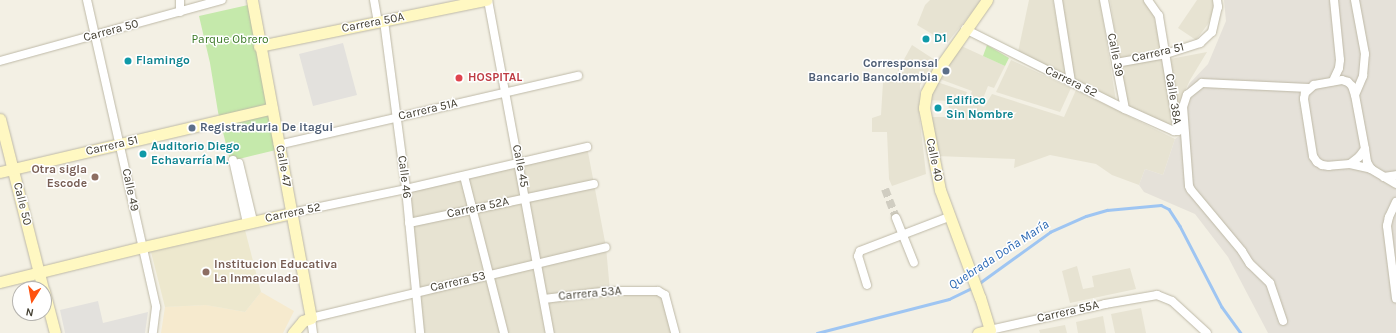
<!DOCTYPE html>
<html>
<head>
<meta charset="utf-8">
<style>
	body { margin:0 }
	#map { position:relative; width:1396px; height:333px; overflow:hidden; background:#f3f0e4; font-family:Karla,sans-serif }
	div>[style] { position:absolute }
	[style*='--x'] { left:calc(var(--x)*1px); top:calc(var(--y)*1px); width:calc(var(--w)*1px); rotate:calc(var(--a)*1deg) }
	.residential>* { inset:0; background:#e7e3d2 }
	.commercial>* { inset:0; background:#f6eace }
	.industrial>* { inset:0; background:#e5e1d9 }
	.education>* { inset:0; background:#ede8ce }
	.green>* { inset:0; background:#c5e9ab }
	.parking>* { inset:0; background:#e3e1dd }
	.stream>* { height:2.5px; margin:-1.25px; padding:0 1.25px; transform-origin:1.25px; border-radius:1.25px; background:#9ec5f2 }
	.street-tunnel>* { height:8px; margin-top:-4px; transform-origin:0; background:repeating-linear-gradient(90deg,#d0cdc1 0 8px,transparent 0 12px) }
	.roads { filter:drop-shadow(0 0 1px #beb9a7) drop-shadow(0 0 1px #beb9a7) }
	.street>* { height:8px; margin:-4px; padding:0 4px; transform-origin:4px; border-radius:4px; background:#fff }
	.secondary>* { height:11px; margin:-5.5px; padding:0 5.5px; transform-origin:5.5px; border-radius:5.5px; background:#fff8c2 }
	.dots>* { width:11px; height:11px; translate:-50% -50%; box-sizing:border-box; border:2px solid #fff; border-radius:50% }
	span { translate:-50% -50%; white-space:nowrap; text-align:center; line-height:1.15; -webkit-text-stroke:3px #fff; paint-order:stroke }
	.street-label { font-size:12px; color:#454134 }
	.culture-label { font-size:12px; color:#0d838f; font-weight:700 }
	.left { translate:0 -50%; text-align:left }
	.park-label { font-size:12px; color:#3b7926 }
	.service-label { font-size:12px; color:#4e5e75; font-weight:700 }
	.right { translate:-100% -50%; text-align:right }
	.health-label { font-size:12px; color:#be3a42; font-weight:700 }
	.education-label { font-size:12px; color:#785e54; font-weight:700 }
	.water-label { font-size:13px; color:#2a68b4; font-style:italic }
	.north { position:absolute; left:12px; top:281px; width:40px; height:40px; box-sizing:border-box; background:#fff; border:1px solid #b5b3ae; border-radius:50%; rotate:191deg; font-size:11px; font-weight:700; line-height:16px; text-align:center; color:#454134 }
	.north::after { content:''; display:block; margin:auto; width:14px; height:18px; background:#ff520f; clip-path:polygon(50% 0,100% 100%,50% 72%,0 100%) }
</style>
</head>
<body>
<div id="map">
	<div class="residential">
		<div style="clip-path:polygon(930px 0,982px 0,947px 43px,917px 25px,925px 5px)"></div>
		<div style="clip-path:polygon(1029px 0,1053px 0,1066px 76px,1018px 52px)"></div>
		<div style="clip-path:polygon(1061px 0,1100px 0,1116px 101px,1074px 81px)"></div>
		<div style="clip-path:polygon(1110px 0,1143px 0,1153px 12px,1161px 51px,1119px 59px)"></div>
		<div style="clip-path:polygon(1197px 0,1213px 0,1214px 9px,1208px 24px,1196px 40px,1178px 28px)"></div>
		<div style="clip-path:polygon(957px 44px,1005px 66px,994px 88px,988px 86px,982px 101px,970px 97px,972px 91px,937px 78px)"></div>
		<div style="clip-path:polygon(912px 45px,935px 60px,920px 85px,919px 113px,926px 174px,892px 186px,889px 179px,887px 132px,872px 132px,872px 118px,881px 115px,883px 82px,892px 81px)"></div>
		<div style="clip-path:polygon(1207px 52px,1190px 80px,1177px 109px,1170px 59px)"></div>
		<div style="clip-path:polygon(1164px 59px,1175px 127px,1171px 127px,1127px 107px,1120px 65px)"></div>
		<div style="clip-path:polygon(1011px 60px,1071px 88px,1060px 112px,996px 92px)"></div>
		<div style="clip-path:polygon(934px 81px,967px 92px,964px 100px,984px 107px,992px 94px,1064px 117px,1076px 90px,1175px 139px,1163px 175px,1145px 169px,1139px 185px,1112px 175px,1096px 164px,1050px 155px,1014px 168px,1015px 159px,936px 156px,927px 117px,948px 117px,949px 101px,928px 100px)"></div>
		<div style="clip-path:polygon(587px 147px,606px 247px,610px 291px,663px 293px,674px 333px,420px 333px,406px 189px)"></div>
		<div style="clip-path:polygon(1077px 266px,1083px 289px,1094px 287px,1092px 276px,1130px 268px,1136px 289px,1070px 303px,1062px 271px)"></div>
		<div style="clip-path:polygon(1141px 308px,1146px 333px,1115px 333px,1111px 314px)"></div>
		<div style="clip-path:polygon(1103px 316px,1106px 333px,1078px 333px,1076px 322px)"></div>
		<div style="clip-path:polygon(1065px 325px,1067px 333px,1040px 333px,1039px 330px)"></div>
	</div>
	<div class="commercial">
		<div style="clip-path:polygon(261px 292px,294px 311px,283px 333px,161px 333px,165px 307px,206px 305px,245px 312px)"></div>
	</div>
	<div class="industrial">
		<div style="clip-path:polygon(1224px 0,1396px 0,1396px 333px,1268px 333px,1228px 257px,1195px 214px,1144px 192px,1139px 185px,1145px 169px,1163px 175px,1175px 139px,1181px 135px,1179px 108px,1189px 84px,1208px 64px,1226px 21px)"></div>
	</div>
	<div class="education">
		<div style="clip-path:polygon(245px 230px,261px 292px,245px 312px,206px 305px,165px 307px,151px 252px)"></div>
	</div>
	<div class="green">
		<div style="clip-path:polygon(248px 5px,276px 150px,239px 159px,254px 218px,245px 221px,218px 112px,210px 63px,199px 16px)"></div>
		<div style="clip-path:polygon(987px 45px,1009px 58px,1005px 66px,983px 56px)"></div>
	</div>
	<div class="parking">
		<div style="clip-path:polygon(343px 43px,357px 95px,313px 106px,299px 54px)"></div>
		<div style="clip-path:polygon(98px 301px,103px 323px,148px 312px,145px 333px,65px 333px,60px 310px)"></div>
	</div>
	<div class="stream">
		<div style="--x:978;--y:284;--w:89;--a:-35.8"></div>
		<div style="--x:1050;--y:232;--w:39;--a:-24"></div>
		<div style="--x:1086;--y:216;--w:22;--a:-16"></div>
		<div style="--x:1107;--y:210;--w:54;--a:-5.3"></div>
		<div style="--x:1161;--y:205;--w:9;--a:27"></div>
		<div style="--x:1169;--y:209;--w:20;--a:57"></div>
		<div style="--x:1180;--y:226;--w:91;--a:62.6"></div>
		<div style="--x:1222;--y:307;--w:32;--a:54"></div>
		<div style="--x:817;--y:333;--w:136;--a:-14.4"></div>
		<div style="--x:949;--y:299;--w:25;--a:-26"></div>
	</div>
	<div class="street-tunnel">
		<div style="--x:885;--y:189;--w:31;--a:69"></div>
	</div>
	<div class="roads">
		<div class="street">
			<div style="--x:87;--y:0;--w:315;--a:77.3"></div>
			<div style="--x:156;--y:307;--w:26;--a:97"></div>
			<div style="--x:374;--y:0;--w:22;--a:80"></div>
			<div style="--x:488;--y:0;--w:339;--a:79.5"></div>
			<div style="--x:1058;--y:0;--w:83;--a:81"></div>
			<div style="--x:1104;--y:0;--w:111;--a:79.1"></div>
			<div style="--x:180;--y:12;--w:12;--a:-90"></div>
			<div style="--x:384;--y:21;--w:169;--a:82.5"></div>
			<div style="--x:406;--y:189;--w:145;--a:84.4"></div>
			<div style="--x:965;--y:29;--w:179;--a:26.6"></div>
			<div style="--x:1125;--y:109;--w:54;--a:24.2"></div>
			<div style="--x:1174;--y:131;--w:4;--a:0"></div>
			<div style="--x:1178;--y:131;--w:117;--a:-99.4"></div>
			<div style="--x:1159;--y:16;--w:19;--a:-125"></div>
			<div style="--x:0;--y:61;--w:230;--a:-15.4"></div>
			<div style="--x:1116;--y:63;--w:51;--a:-10.2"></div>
			<div style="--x:1166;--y:54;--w:36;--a:-18"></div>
			<div style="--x:1200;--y:43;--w:16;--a:-43"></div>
			<div style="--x:1212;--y:32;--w:26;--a:-77"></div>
			<div style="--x:1218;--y:7;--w:7;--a:-98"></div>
			<div style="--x:1342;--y:80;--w:6;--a:18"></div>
			<div style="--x:1348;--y:82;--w:6;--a:45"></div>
			<div style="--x:1352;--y:86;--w:9;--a:72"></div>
			<div style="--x:1355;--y:95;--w:55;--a:79.5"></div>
			<div style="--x:1365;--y:149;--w:10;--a:127"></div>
			<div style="--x:1359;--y:157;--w:11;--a:142"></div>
			<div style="--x:1350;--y:164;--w:21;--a:175"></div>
			<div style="--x:1329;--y:166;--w:7;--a:-172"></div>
			<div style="--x:1322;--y:165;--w:6;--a:-149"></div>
			<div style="--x:1317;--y:162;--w:7;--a:-124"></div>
			<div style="--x:1313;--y:156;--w:58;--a:-99"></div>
			<div style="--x:1304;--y:99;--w:6;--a:-81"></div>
			<div style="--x:1305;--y:93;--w:12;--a:-42"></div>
			<div style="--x:1314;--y:85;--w:28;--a:-10"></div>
			<div style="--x:1333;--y:81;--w:14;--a:-65"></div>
			<div style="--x:1339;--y:68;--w:8;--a:-83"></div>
			<div style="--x:1340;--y:60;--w:60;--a:-95.7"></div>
			<div style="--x:1355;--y:95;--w:21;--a:-67"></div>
			<div style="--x:1363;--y:76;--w:22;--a:-85"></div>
			<div style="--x:1365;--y:54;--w:55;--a:-100.5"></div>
			<div style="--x:278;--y:145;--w:308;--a:-13"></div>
			<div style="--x:1365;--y:149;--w:13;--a:81"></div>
			<div style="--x:1367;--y:162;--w:8;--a:60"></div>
			<div style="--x:233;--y:160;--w:65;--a:77.5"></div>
			<div style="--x:239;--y:163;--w:60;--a:76.4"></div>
			<div style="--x:1350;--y:164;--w:22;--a:13"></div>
			<div style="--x:1371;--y:169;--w:29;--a:31"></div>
			<div style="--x:464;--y:176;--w:162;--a:75.7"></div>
			<div style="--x:1384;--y:177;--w:12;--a:-9"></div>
			<div style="--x:1396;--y:202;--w:17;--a:115"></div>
			<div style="--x:1389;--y:217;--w:9;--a:103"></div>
			<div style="--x:1387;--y:226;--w:73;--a:82.9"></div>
			<div style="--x:291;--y:213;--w:117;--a:-11.8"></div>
			<div style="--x:406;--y:189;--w:186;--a:-13.1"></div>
			<div style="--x:896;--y:218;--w:48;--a:68.2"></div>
			<div style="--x:409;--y:223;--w:189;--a:-11.9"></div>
			<div style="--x:867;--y:285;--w:30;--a:-107"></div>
			<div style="--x:858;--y:256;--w:5;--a:-68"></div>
			<div style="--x:860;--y:251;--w:95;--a:-20.9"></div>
			<div style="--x:544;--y:299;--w:66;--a:-6.9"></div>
			<div style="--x:610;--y:291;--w:48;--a:0"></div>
			<div style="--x:658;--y:291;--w:8;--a:30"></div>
			<div style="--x:665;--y:295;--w:39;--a:75"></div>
			<div style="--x:1283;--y:321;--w:40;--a:-108.9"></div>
			<div style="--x:1270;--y:283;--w:28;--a:-136"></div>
			<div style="--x:1250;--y:264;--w:15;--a:-122"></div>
			<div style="--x:1242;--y:251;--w:80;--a:-129.9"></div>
			<div style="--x:1191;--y:190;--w:4;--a:-117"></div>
			<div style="--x:1189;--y:186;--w:79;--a:-94.3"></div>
			<div style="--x:1183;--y:107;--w:13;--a:-72"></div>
			<div style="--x:1187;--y:95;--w:19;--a:-39"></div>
			<div style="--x:1202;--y:83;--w:107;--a:2.7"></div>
			<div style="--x:990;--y:330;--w:118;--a:-12.7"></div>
			<div style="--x:1105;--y:304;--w:53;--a:-9.8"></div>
			<div style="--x:1157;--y:295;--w:16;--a:22"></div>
			<div style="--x:1172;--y:301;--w:47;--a:42.4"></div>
			<div style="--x:313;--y:333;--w:15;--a:-98"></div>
			<div style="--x:311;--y:318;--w:303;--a:-13.5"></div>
		</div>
		<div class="secondary">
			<div style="--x:252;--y:0;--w:323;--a:79.5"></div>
			<div style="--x:311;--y:318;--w:9;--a:159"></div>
			<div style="--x:303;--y:321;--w:16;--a:130"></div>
			<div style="--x:259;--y:46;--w:232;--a:-11.5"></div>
			<div style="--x:0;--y:119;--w:175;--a:75.8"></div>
			<div style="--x:0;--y:172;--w:279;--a:-13.2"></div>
			<div style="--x:0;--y:282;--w:147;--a:-13.8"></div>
			<div style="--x:143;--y:247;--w:152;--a:-12.9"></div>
			<div style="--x:44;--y:291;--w:43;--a:75.3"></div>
			<div style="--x:978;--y:333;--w:12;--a:-14"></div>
			<div style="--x:990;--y:330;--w:34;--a:-107"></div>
			<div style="--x:980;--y:298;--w:115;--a:-110.3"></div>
			<div style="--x:940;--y:190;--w:84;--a:-101"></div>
			<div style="--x:924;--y:108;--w:15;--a:-82"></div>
			<div style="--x:926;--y:93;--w:30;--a:-62"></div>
			<div style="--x:940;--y:67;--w:82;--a:-55"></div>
		</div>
	</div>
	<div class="dots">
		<div style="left:926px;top:39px;background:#0f9aa8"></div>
		<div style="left:128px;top:61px;background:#0f9aa8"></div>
		<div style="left:946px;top:71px;background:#5c6f8a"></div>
		<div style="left:459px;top:78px;background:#e0444e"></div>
		<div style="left:938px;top:108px;background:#0f9aa8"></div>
		<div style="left:192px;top:128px;background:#5c6f8a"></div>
		<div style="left:143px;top:154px;background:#0f9aa8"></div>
		<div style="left:95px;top:177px;background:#8d6e63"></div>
		<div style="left:206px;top:272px;background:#8d6e63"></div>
	</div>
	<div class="street-label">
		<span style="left:373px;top:23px;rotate:-11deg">Carrera 50A</span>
		<span style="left:111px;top:31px;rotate:-15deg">Carrera 50</span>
		<span style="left:1158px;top:53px;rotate:-13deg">Carrera 51</span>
		<span style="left:1115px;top:55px;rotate:79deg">Calle 39</span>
		<span style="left:1071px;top:82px;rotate:26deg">Carrera 52</span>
		<span style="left:1173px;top:99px;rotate:81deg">Calle 38A</span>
		<span style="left:428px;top:110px;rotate:-13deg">Carrera 51A</span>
		<span style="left:112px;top:146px;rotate:-13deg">Carrera 51</span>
		<span style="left:934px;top:160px;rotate:78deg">Calle 40</span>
		<span style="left:283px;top:166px;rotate:80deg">Calle 47</span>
		<span style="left:520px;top:166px;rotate:79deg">Calle 45</span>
		<span style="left:404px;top:177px;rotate:83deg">Calle 46</span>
		<span style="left:130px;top:190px;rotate:78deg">Calle 49</span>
		<span style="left:22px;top:204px;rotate:76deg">Calle 50</span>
		<span style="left:478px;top:208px;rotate:-12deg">Carrera 52A</span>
		<span style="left:293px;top:213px;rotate:-12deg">Carrera 52</span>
		<span style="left:458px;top:282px;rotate:-13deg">Carrera 53</span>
		<span style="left:590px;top:294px;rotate:-5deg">Carrera 53A</span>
		<span style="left:1068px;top:312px;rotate:-13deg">Carrera 55A</span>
	</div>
	<div class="culture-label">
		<span class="left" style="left:934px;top:39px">D1</span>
		<span class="left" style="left:136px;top:61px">Flamingo</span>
		<span class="left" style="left:946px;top:108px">Edifico<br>Sin Nombre</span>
		<span class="left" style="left:151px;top:154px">Auditorio Diego<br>Echavarría M.</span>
	</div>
	<div class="park-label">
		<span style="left:230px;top:40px">Parque Obrero</span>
	</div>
	<div class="service-label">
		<span class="right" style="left:938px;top:71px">Corresponsal<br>Bancario Bancolombia</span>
		<span class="left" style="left:200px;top:128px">Registraduria De itagui</span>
	</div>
	<div class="health-label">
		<span class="left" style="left:468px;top:78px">HOSPITAL</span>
	</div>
	<div class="education-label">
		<span class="right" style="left:87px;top:177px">Otra sigla<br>Escode</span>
		<span class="left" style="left:214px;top:272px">Institucion Educativa<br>La Inmaculada</span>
	</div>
	<div class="water-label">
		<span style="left:999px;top:255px;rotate:-33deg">Quebrada Doña María</span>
	</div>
	<div class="north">N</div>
</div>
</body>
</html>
